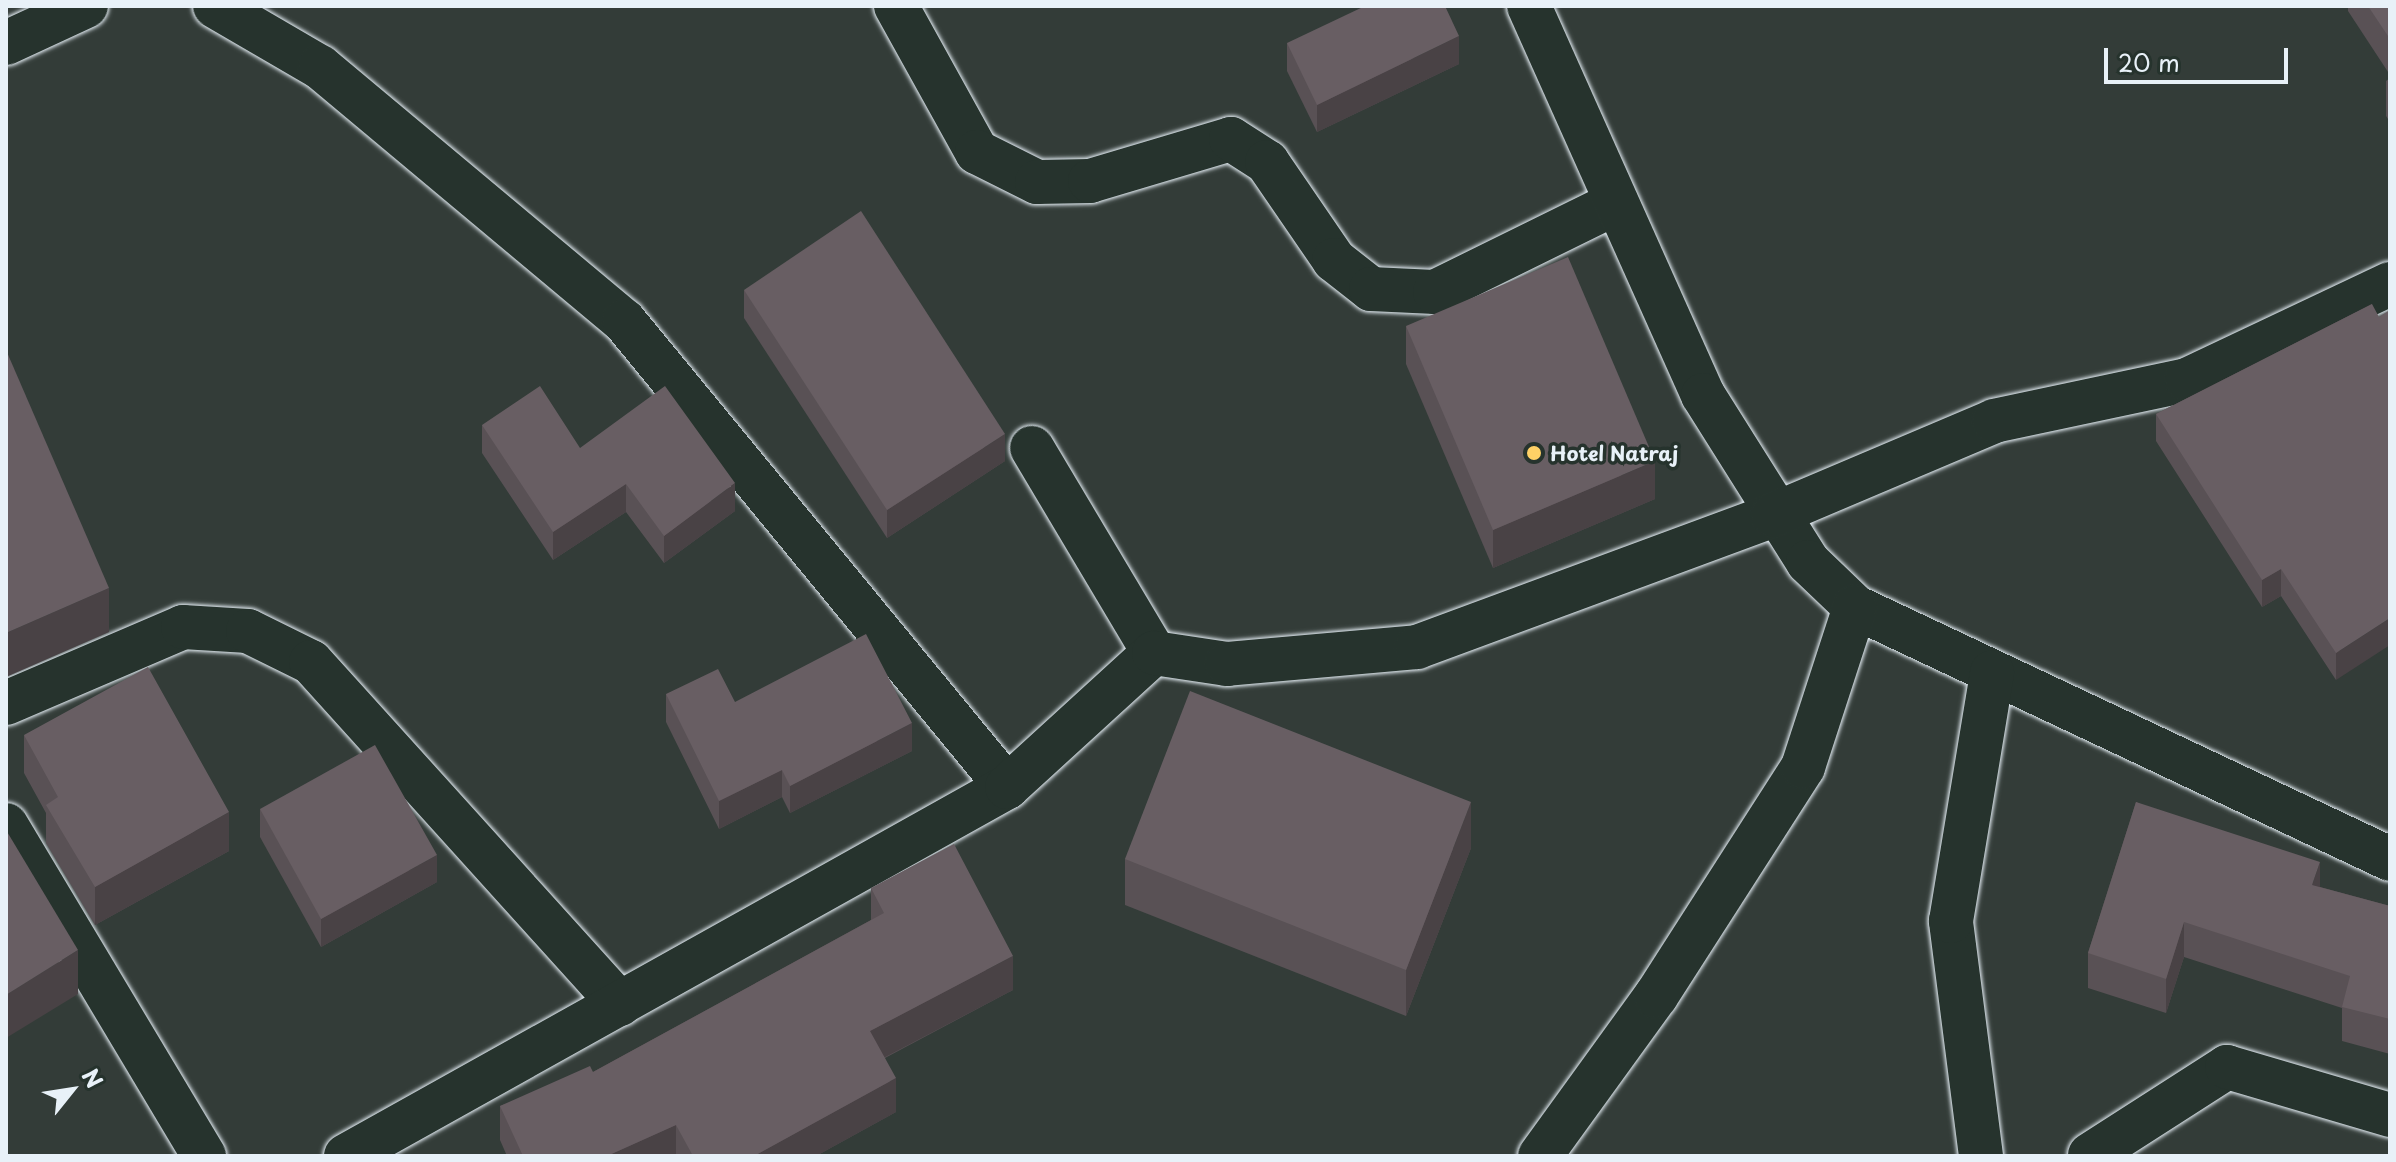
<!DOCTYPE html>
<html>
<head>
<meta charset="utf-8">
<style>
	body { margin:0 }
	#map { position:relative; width:2396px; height:1162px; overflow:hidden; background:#333c38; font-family:"Playpen Sans",sans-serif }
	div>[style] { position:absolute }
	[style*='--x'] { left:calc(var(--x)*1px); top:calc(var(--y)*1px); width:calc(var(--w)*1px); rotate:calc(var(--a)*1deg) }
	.roads { filter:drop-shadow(0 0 2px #e8f1f8) drop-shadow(0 0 2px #e8f1f8) }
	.minor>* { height:44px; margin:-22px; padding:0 22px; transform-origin:22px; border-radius:22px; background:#26332d }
	.wall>* { inset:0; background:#595155 }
	.shaded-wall>* { inset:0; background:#494245 }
	.building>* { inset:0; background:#685e63 }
	.dots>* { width:22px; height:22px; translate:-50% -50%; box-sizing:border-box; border:4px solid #26332d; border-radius:50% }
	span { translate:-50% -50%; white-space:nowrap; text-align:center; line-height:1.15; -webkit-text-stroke:7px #26332d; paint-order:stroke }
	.poi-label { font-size:20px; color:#e8f1f8; font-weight:700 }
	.left { translate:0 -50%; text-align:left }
	.frame { position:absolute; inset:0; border:8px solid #e8f1f8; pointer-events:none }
	.north { position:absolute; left:32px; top:1050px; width:80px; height:80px; -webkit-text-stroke:6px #26332d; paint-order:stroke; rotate:60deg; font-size:22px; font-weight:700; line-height:32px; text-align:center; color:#e8f1f8 }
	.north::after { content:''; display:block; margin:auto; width:28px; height:36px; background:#e8f1f8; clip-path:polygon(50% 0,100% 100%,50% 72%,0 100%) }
	.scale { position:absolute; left:2104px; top:48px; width:184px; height:36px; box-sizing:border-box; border:4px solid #e8f1f8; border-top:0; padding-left:10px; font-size:24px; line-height:28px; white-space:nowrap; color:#e8f1f8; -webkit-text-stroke:6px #26332d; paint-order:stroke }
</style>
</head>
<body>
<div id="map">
	<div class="roads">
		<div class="minor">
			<div style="--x:215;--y:6;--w:121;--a:30.2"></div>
			<div style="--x:320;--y:67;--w:396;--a:39.9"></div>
			<div style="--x:624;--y:321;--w:603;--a:50.58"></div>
			<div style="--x:896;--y:6;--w:167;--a:61"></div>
			<div style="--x:977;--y:152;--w:67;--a:26.6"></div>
			<div style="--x:1037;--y:182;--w:53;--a:-1.1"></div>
			<div style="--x:1090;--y:181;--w:147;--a:-16.6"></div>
			<div style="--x:1231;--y:139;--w:43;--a:32.6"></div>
			<div style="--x:1267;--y:162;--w:119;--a:55.6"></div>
			<div style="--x:1334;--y:260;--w:47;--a:38.1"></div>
			<div style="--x:1371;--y:289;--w:64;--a:2.7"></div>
			<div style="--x:1435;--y:292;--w:202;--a:-26.2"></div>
			<div style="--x:1529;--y:6;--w:426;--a:65.9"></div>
			<div style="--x:1703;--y:395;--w:197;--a:57.8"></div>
			<div style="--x:1808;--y:562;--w:65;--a:43.8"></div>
			<div style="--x:1855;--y:607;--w:591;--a:25.22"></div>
			<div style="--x:6;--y:43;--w:88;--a:-24.8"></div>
			<div style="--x:1032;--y:448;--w:239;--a:59.2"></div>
			<div style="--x:6;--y:703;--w:193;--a:-23.2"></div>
			<div style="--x:183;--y:627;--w:65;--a:3.5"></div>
			<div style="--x:248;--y:631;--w:70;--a:26.2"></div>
			<div style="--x:311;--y:662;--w:461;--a:47.9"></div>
			<div style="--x:6;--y:825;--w:386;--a:59.1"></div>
			<div style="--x:2090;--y:1155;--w:163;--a:-32.7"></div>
			<div style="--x:2227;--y:1067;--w:170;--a:16.4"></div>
			<div style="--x:346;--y:1156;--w:757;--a:-29.17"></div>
			<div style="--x:1007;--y:787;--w:199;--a:-42.4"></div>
			<div style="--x:1154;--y:653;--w:74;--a:8.6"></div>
			<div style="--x:1227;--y:664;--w:191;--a:-5.1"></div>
			<div style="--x:1417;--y:647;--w:380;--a:-20.3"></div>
			<div style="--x:1773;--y:515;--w:240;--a:-23"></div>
			<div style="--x:1994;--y:421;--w:197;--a:-12"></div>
			<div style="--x:2187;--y:380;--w:225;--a:-25.3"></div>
			<div style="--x:1540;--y:1156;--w:198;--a:-54.1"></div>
			<div style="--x:1656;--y:996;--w:272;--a:-57.3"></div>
			<div style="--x:1803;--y:767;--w:168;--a:-72"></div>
			<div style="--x:1981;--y:1156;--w:237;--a:-97.3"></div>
			<div style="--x:1951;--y:921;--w:252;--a:-80.6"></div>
		</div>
	</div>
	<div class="wall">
		<div style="clip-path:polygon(2348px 6px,2390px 6px,2390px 75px,2348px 11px)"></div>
		<div style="clip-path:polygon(1287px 43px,1459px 64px,1317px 132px,1287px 71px)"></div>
		<div style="clip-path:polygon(2390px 78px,2390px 122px,2386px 116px,2386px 81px)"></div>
		<div style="clip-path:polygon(744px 290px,1005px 461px,887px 538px,744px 318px)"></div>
		<div style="clip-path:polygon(2372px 304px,2336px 680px,2281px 596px,2262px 607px,2156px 441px,2156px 414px)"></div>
		<div style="clip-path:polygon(1406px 326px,1655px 499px,1493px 568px,1406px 364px)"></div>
		<div style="clip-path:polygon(482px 425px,580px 448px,735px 511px,664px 563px,626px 512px,553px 560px,482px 453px)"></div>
		<div style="clip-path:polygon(666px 694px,735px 702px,912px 751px,790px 813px,782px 797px,719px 829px,666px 722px)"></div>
		<div style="clip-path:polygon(24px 735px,229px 851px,95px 925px,46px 843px,46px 813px,24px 773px)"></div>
		<div style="clip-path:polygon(2136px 802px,2320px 887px,2390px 906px,2390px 1054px,2342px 1041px,2342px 1008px,2184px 957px,2166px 1013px,2088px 988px,2088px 953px)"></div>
		<div style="clip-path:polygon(260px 809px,437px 882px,321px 947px,260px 837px)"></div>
		<div style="clip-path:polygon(1471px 848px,1406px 1016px,1125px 905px,1125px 859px)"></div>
		<div style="clip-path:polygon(871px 888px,1013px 990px,885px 1058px,896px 1112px,816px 1156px,507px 1156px,500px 1140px,500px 1106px,593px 1072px,871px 920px)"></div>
	</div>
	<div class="shaded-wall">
		<div style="clip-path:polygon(1459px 36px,1459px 64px,1317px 132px,1317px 105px)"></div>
		<div style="clip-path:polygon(1005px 434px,1005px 461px,887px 538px,887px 510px)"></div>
		<div style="clip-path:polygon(1655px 461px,1655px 499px,1493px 568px,1493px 530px)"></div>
		<div style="clip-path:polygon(735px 483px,735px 511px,664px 563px,664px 536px)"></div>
		<div style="clip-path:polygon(626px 484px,626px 512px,553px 560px,553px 532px)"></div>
		<div style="clip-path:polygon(2281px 569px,2281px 596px,2262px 607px,2262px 580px)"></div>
		<div style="clip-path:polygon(109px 588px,109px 632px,6px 677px,6px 633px)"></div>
		<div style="clip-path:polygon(2390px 618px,2390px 645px,2336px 680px,2336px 653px)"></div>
		<div style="clip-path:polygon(912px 723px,912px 751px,790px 813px,790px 786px)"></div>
		<div style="clip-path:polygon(782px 770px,782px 797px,719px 829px,719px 801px)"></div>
		<div style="clip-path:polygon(1471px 802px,1471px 848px,1406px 1016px,1406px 970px)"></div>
		<div style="clip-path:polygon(229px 812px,229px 851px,95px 925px,95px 887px)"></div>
		<div style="clip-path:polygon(437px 855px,437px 882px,321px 947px,321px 919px)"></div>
		<div style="clip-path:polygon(2320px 862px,2320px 896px,2312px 885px)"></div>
		<div style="clip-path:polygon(2184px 922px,2184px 957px,2166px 1013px,2166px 979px)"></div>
		<div style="clip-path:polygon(78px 950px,78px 994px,6px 1038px,6px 995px)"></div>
		<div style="clip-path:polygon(1013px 956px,1013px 990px,870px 1065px,870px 1031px)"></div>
		<div style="clip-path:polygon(896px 1078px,896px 1112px,816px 1156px,754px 1156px)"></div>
		<div style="clip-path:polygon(676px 1125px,676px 1156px,607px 1156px)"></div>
	</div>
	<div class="building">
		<div style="clip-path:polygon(1365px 6px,1445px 6px,1459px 36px,1317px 105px,1287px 43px)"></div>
		<div style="clip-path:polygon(2368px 6px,2390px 6px,2390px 39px)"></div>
		<div style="clip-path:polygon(861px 211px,1005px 434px,887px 510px,744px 290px)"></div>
		<div style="clip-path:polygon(1568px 257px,1655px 461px,1493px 530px,1406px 326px)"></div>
		<div style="clip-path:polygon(2372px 304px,2379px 317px,2390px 310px,2390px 618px,2336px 653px,2281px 569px,2262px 580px,2156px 414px)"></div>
		<div style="clip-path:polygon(6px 350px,109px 588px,6px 633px)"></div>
		<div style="clip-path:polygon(540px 386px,580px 448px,665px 386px,735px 483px,664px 536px,626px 484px,553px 532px,482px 425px)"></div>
		<div style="clip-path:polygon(866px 634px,912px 723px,790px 786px,782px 770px,719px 801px,666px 694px,718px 669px,735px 702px)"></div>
		<div style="clip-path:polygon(148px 667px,229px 812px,95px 887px,46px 805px,58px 797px,24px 735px)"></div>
		<div style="clip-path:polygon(1190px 691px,1471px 802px,1406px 970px,1125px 859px)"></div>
		<div style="clip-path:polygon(375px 745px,437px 855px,321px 919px,260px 809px)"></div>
		<div style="clip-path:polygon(2136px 802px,2320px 862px,2312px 885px,2390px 906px,2390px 1019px,2342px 1007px,2350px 976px,2184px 922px,2166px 979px,2088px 953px)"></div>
		<div style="clip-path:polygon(6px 830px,78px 950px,6px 995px)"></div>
		<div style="clip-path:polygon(954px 844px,1013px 956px,870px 1031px,896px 1078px,754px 1156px,693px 1156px,676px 1125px,607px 1156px,523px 1156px,500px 1106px,590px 1066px,593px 1072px,884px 913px,871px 888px)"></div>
	</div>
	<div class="dots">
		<div style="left:1534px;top:453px;background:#ffd166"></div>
	</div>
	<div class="poi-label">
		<span class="left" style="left:1550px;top:453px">Hotel Natraj</span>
	</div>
	<div class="frame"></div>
	<div class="north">N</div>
	<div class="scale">20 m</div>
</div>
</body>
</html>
